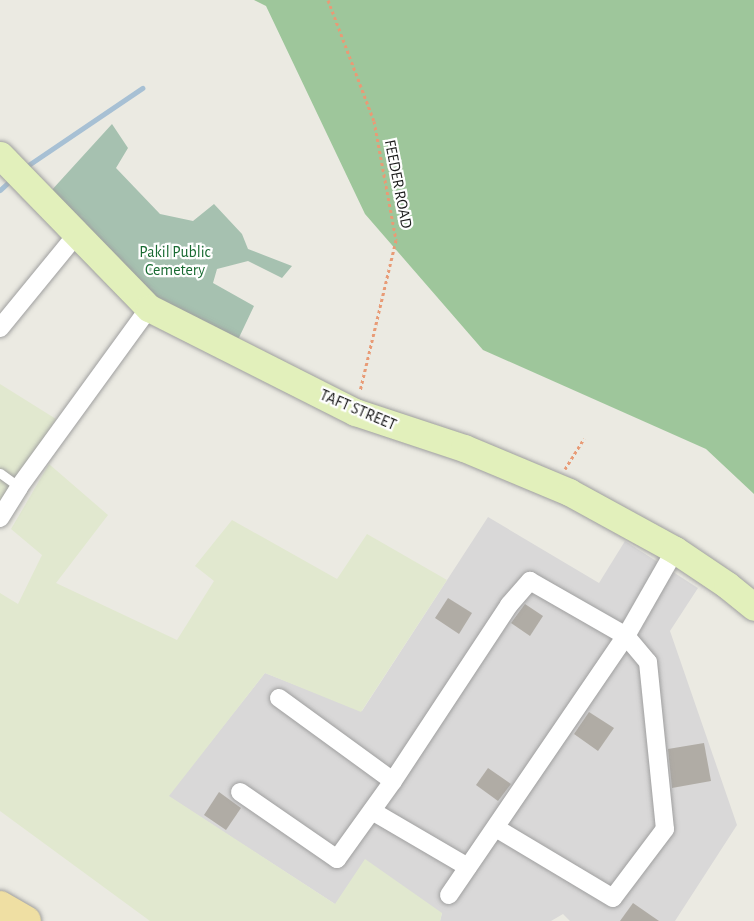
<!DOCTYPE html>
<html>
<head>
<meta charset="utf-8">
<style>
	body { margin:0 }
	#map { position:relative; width:754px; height:921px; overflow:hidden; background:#ebeae2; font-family:"Alegreya Sans",sans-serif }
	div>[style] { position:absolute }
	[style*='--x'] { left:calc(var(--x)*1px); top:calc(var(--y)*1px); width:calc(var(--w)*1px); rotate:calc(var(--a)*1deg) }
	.residential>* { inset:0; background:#d9d8d8 }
	.farmland>* { inset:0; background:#e1e8cf }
	.forest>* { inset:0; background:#9ec69b }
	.cemetery>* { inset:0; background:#a6c1b0 }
	.stream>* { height:5px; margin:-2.5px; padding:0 2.5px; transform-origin:2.5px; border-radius:2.5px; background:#a7c0d4 }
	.building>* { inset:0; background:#b0aca5 }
	.path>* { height:3px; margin-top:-1.5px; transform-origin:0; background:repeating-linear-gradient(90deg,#e89b76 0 3px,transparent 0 6px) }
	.roads { filter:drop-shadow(0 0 2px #9f9f9f) drop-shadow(0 0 2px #9f9f9f) }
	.lane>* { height:9px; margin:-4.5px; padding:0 4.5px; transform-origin:4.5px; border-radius:4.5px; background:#fff }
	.street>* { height:18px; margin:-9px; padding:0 9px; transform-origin:9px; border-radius:9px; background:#fff }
	.secondary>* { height:27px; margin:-13.5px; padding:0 13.5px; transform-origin:13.5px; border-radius:13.5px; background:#e2f0bb }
	.primary>* { height:30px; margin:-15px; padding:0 15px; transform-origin:15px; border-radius:15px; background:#efdfa3 }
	span { translate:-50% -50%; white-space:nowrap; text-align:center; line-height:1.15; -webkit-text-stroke:4.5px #fff; paint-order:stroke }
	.street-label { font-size:16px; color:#1b1b1b }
	.park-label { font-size:16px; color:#186a31 }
</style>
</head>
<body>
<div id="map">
	<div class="residential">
		<div style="clip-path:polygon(488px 517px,599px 583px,625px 541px,698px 588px,670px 631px,737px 825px,675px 921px,570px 921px,563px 914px,551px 921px,440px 921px,442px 913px,335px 904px,168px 796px,265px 673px,362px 711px)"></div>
	</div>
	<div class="farmland">
		<div style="clip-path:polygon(0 384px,56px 419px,0 508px)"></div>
		<div style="clip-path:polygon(49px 464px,108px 515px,56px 583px,177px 640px,214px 581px,195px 566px,232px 520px,337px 579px,367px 534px,447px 580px,361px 712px,265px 673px,169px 796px,335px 904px,365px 859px,442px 913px,440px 921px,150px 921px,0 811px,0 593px,18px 604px,42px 555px,11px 529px)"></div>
	</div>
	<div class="forest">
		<div style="clip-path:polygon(254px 0,754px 0,754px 494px,706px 449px,483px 350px,365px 214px,266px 6px)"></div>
	</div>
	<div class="cemetery">
		<div style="clip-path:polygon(112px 124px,128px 148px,116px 168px,160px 214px,193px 221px,214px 204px,242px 234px,248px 249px,292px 266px,282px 278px,248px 261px,217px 269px,213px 283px,254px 306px,235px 346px,157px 306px,50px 192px)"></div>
	</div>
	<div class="stream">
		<div style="--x:24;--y:168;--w:143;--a:-34.1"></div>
		<div style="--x:0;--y:190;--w:18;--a:-43"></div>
	</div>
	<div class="building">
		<div style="clip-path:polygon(448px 598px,472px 613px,459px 634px,435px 618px)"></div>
		<div style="clip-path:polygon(525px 604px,543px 616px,530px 636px,511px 623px)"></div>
		<div style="clip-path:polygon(589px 712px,614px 728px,598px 751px,574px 734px)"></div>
		<div style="clip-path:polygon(704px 743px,711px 781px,672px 788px,668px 749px)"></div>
		<div style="clip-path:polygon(488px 768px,511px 784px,498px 801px,476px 785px)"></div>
		<div style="clip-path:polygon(219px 792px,241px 808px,226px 830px,204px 815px)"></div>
		<div style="clip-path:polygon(633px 903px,659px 921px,620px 921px)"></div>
	</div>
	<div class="path">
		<div style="--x:328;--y:0;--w:129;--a:69.2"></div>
		<div style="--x:374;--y:121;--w:121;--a:79.5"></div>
		<div style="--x:396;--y:240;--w:155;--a:103.4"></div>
		<div style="--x:565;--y:469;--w:36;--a:-58"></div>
	</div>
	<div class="roads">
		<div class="lane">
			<div style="--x:0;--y:473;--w:24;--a:36"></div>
		</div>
		<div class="street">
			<div style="--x:0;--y:328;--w:120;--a:-50.7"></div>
			<div style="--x:0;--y:518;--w:36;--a:-58"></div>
			<div style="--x:19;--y:487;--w:221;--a:-54"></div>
			<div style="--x:279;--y:698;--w:141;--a:36.1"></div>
			<div style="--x:240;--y:792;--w:118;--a:34.6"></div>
			<div style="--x:337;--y:859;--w:96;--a:-54.3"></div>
			<div style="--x:393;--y:781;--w:211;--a:-56.6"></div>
			<div style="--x:509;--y:605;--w:32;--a:-49"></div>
			<div style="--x:530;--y:581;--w:111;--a:29.8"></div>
			<div style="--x:626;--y:636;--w:34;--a:50"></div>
			<div style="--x:648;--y:662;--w:168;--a:84.2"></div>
			<div style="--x:665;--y:829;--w:86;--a:127"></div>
			<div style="--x:613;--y:898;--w:136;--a:-149.1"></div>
			<div style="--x:372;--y:811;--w:111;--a:30.3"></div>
			<div style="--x:449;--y:895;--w:314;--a:-55.7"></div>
			<div style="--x:626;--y:636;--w:99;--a:-60.3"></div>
		</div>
		<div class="secondary">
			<div style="--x:0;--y:155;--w:214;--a:45.8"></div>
			<div style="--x:149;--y:308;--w:231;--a:26.8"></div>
			<div style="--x:355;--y:412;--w:115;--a:18.3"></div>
			<div style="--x:464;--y:448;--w:114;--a:22.7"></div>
			<div style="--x:569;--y:492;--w:121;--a:28.7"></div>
			<div style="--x:675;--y:550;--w:63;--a:33.9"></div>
			<div style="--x:727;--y:585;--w:35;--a:39"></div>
		</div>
		<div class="primary">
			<div style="--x:0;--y:906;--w:30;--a:30"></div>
		</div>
	</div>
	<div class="street-label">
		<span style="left:398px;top:184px;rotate:79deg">FEEDER ROAD</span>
		<span style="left:358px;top:410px;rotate:23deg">TAFT STREET</span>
	</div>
	<div class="park-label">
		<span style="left:175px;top:261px">Pakil Public<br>Cemetery</span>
	</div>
</div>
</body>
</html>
